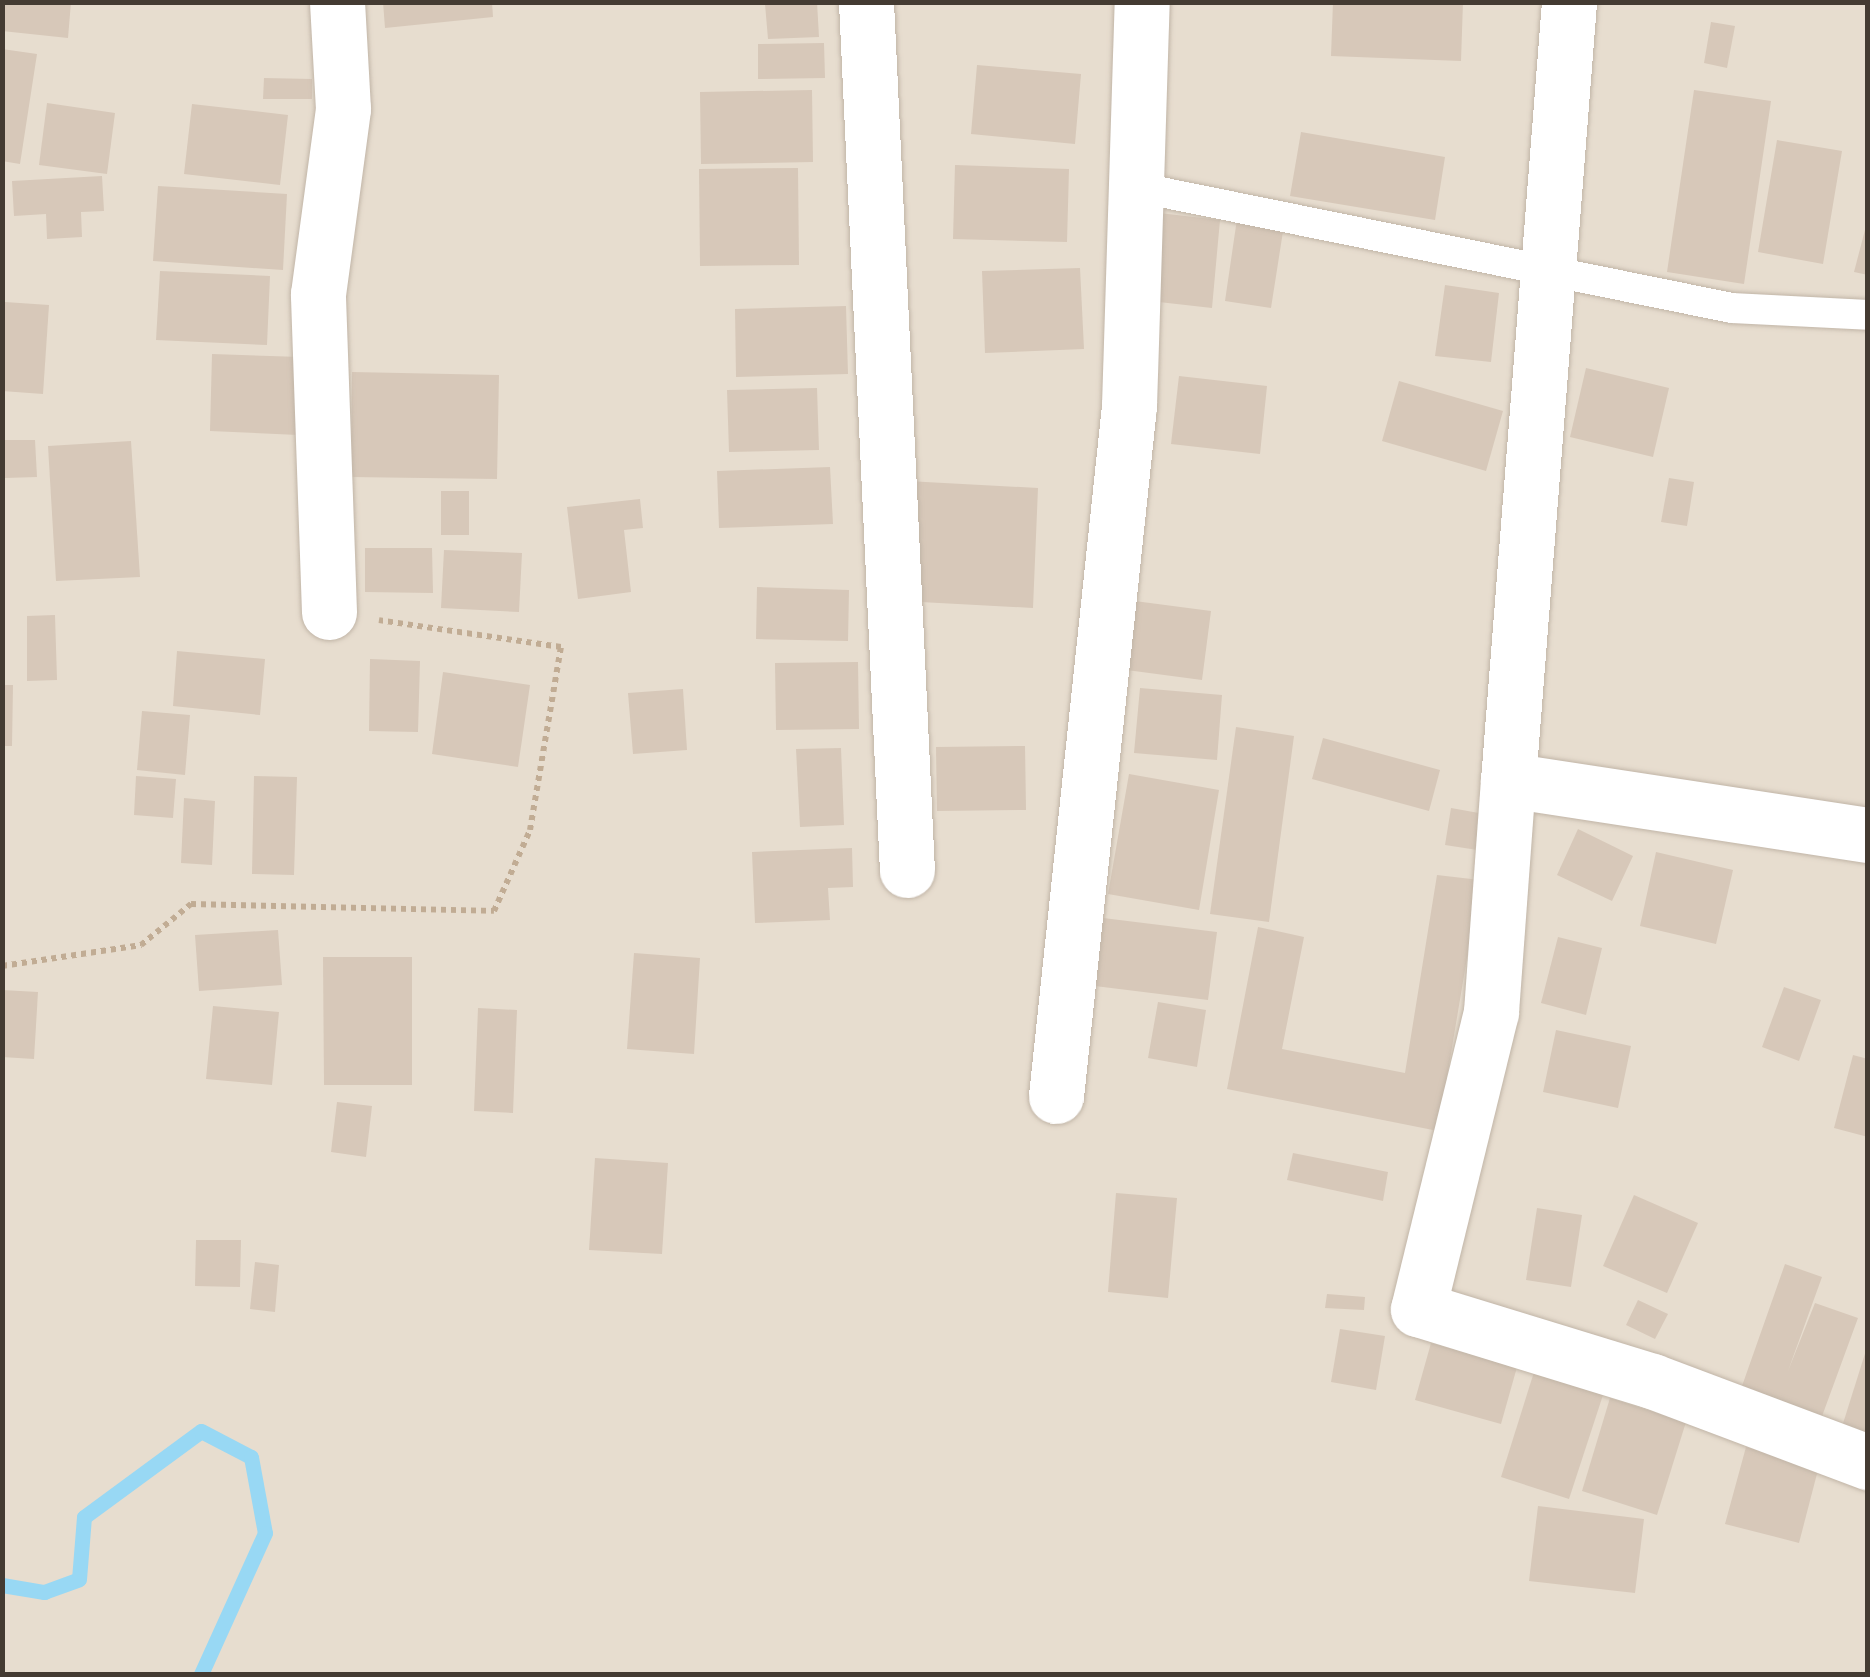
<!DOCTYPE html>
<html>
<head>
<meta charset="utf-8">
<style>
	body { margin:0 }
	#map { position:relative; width:1870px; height:1677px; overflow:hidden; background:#f2ebe2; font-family:"Sofia Sans Condensed",sans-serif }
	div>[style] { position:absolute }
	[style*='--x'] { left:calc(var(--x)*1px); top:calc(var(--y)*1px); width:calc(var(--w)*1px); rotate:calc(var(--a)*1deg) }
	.residential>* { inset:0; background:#e7ddcf }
	.stream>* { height:15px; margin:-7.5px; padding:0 7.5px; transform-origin:7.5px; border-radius:7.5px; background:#98d8f4 }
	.building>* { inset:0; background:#d7c8b9 }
	.path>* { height:6px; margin-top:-3px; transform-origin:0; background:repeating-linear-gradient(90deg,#c1ac94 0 5px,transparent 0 10px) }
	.roads { filter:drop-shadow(0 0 2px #c1b5a7) drop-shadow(0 0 2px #c1b5a7) }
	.lane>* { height:30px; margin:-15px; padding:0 15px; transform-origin:15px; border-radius:15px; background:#fff }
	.street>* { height:55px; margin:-27.5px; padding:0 27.5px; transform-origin:27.5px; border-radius:27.5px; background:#fff }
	span { translate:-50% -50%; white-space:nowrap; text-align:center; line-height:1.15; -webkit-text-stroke:10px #fff; paint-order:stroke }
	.frame { position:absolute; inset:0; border:5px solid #443b32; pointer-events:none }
</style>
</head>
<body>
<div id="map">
	<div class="residential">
		<div style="clip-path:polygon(3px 3px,1867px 3px,1867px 1674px,3px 1674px)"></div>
	</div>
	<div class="stream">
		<div style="--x:2;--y:1585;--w:43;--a:9.5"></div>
		<div style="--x:44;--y:1592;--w:37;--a:-20"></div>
		<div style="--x:79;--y:1579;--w:62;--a:-85.4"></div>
		<div style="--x:84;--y:1517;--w:145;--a:-36.3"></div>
		<div style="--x:201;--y:1431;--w:56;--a:27.5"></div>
		<div style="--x:251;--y:1457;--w:77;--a:79.6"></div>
		<div style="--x:265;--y:1533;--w:155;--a:114.4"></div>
	</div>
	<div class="building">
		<div style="clip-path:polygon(2px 2px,71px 2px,68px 38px,2px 31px)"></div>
		<div style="clip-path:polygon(383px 2px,492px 2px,493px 17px,385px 28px)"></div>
		<div style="clip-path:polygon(817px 2px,819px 37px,768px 39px,765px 4px)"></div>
		<div style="clip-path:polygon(1333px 2px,1463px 2px,1461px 61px,1331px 56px)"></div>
		<div style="clip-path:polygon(1711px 22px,1735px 26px,1727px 68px,1704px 63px)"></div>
		<div style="clip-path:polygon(824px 43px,825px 78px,758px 79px,758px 44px)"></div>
		<div style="clip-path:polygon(2px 49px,37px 54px,20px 164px,2px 161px)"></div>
		<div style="clip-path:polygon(977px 65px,1081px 74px,1075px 144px,971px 134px)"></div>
		<div style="clip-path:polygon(264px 78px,312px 79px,312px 99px,263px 99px)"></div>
		<div style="clip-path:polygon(812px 90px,813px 162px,701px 164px,700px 92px)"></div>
		<div style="clip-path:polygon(1694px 90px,1771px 101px,1744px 284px,1667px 272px)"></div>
		<div style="clip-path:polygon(47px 103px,115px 113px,107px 174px,39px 165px)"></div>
		<div style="clip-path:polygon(192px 104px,288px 115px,280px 185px,184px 174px)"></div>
		<div style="clip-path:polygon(1301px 132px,1445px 157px,1435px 220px,1290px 196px)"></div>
		<div style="clip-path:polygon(1777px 140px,1842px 151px,1823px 264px,1758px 252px)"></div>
		<div style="clip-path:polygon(955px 165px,1069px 169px,1067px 242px,953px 239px)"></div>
		<div style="clip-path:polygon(798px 168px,799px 265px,700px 266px,699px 169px)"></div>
		<div style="clip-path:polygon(102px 176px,104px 211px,81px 212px,82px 237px,47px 239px,46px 214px,14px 216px,12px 181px)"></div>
		<div style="clip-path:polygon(158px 186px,287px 194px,283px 270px,153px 261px)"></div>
		<div style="clip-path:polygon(1159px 213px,1220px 220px,1212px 308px,1150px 301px)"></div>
		<div style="clip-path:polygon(1237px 219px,1284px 225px,1271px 308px,1225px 301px)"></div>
		<div style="clip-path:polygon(1866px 226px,1868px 226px,1868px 275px,1854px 272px)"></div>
		<div style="clip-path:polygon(1080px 268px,1084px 349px,985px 353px,982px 271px)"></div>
		<div style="clip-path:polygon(160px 271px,270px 276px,267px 345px,156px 340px)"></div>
		<div style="clip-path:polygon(1445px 285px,1499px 293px,1491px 362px,1435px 356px)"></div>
		<div style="clip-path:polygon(5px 302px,49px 305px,43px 394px,2px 391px)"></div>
		<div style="clip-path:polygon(846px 306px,848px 374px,736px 377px,735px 309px)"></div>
		<div style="clip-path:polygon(212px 354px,301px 357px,298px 435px,210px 431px)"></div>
		<div style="clip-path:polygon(1586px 368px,1669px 388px,1653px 457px,1570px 437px)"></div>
		<div style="clip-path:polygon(352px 372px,499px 375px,497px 479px,351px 477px)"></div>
		<div style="clip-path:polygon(1179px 376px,1267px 386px,1260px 454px,1171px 444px)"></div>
		<div style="clip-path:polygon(1399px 381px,1503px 411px,1486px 471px,1382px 441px)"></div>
		<div style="clip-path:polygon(817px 388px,819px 450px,729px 452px,727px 390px)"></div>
		<div style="clip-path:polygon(4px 440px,35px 440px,37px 477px,5px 478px)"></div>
		<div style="clip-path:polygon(131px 441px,140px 577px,56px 581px,48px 446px)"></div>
		<div style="clip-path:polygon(830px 467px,833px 524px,719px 528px,717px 471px)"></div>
		<div style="clip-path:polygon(1669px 478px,1694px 482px,1687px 526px,1661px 522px)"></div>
		<div style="clip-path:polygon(907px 481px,1038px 488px,1033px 608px,902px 601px)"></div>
		<div style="clip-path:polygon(441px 491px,469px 491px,469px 535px,441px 535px)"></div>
		<div style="clip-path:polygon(640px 499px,643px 528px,624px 530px,631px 592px,578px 599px,567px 507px)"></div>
		<div style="clip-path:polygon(365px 548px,432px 548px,433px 593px,365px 592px)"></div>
		<div style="clip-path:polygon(444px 550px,522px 553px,519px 612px,441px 608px)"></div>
		<div style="clip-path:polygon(757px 587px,849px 590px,848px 641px,756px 639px)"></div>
		<div style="clip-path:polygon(1127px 600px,1211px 611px,1202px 680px,1119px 669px)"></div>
		<div style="clip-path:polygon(55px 615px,57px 680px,27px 681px,27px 616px)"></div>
		<div style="clip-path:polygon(177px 651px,265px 659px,260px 715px,173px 706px)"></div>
		<div style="clip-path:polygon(370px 659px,420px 661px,418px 732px,369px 731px)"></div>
		<div style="clip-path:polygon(858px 662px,859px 729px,776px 730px,775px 663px)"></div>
		<div style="clip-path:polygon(443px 672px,530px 685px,518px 767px,432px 754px)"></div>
		<div style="clip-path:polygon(2px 685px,13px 685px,12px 746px,2px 746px)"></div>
		<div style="clip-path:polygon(1140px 688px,1222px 695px,1217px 760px,1134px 753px)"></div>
		<div style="clip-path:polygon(683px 689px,687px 750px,633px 754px,628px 693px)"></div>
		<div style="clip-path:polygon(142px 711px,190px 715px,185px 775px,137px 770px)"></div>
		<div style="clip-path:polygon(1236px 727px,1294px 736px,1269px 922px,1210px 914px)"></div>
		<div style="clip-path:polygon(1323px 738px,1440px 770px,1429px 811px,1312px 779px)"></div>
		<div style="clip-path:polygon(1025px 746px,1026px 810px,937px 811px,936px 747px)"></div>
		<div style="clip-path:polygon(841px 748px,844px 825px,800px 827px,796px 749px)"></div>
		<div style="clip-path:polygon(1129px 774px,1219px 790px,1199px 910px,1108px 894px)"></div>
		<div style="clip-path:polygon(136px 776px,176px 779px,173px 818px,134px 815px)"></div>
		<div style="clip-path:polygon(254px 776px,297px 777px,294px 875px,252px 874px)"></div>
		<div style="clip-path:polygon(184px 798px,215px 801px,212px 865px,181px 863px)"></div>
		<div style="clip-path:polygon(1451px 808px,1490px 815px,1484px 851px,1445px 845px)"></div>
		<div style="clip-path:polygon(1578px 829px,1633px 856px,1612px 901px,1557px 875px)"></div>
		<div style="clip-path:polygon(852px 848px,853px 887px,828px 888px,830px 920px,755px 923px,752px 852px)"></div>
		<div style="clip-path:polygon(1656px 852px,1733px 870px,1716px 944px,1640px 926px)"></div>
		<div style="clip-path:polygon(1437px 875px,1480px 880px,1438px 1131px,1227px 1089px,1258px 927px,1304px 937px,1282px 1049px,1405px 1073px)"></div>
		<div style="clip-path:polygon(1103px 918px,1217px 932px,1208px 1000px,1095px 986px)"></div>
		<div style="clip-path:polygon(278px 930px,282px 985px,199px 991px,195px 935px)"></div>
		<div style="clip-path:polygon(1558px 937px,1602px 948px,1586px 1015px,1541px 1003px)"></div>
		<div style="clip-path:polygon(634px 953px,700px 958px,694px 1054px,627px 1049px)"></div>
		<div style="clip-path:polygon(323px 957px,412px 957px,412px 1085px,324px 1085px)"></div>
		<div style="clip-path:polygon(1784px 987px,1821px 1000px,1799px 1061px,1762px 1047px)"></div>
		<div style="clip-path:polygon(2px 990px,38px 992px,34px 1059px,2px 1057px)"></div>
		<div style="clip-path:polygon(1158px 1002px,1206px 1010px,1197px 1067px,1148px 1058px)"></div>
		<div style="clip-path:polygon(213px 1006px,279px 1012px,272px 1085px,206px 1079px)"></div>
		<div style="clip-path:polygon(478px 1008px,517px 1010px,513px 1113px,474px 1111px)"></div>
		<div style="clip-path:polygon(1556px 1030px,1631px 1046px,1618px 1108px,1543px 1092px)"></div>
		<div style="clip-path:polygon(1853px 1055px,1868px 1059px,1868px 1137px,1834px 1128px)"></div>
		<div style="clip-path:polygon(337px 1102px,372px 1106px,366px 1157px,331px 1152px)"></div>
		<div style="clip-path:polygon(1293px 1153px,1388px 1172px,1383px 1201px,1287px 1180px)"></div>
		<div style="clip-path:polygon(595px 1158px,668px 1163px,662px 1254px,589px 1250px)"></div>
		<div style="clip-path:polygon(1116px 1193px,1177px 1198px,1168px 1298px,1108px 1292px)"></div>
		<div style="clip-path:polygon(1634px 1195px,1698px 1223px,1667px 1293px,1603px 1266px)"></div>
		<div style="clip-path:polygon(1537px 1208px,1582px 1215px,1571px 1287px,1526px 1280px)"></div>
		<div style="clip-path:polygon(196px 1240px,241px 1240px,240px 1287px,195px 1286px)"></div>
		<div style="clip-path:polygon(255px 1262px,279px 1265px,275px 1312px,250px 1309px)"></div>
		<div style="clip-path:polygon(1785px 1264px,1822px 1277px,1788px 1371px,1815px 1303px,1858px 1318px,1821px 1419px,1742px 1386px)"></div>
		<div style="clip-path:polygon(1327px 1294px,1365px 1297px,1364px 1310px,1325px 1308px)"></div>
		<div style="clip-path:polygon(1638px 1300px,1668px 1314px,1655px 1339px,1626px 1325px)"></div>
		<div style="clip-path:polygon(1340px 1329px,1385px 1336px,1376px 1390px,1331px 1382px)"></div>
		<div style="clip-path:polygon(1431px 1343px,1517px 1367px,1501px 1424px,1415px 1400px)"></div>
		<div style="clip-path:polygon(1868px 1344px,1868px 1440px,1840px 1433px)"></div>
		<div style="clip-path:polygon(1534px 1372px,1603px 1395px,1569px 1499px,1501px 1477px)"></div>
		<div style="clip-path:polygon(1610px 1398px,1686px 1422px,1657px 1515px,1582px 1491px)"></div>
		<div style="clip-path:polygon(1746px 1447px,1819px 1466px,1799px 1543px,1725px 1524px)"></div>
		<div style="clip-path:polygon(1538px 1506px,1644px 1519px,1635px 1593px,1529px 1581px)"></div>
	</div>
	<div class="path">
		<div style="--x:2;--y:966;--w:141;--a:-8.6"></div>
		<div style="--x:141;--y:945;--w:65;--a:-39.4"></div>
		<div style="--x:191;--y:904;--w:303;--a:1.3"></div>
		<div style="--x:494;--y:911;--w:89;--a:-66"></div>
		<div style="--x:530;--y:830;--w:186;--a:-80.4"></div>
		<div style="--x:561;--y:647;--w:184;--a:-171.6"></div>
	</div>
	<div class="roads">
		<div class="lane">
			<div style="--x:1136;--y:187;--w:608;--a:11.48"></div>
			<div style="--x:1732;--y:308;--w:136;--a:2.9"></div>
		</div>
		<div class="street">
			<div style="--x:866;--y:2;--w:869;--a:87.3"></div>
			<div style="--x:1569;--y:2;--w:780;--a:94.48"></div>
			<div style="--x:1508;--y:780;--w:364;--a:8.7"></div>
			<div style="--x:329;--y:612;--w:318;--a:-92"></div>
			<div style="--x:318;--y:294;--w:187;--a:-82.3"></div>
			<div style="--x:343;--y:109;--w:107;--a:-93.2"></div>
			<div style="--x:1508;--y:780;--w:233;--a:94.2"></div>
			<div style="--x:1491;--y:1012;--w:306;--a:103.8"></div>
			<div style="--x:1418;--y:1309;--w:245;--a:17.1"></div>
			<div style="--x:1652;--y:1381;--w:231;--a:20.6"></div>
			<div style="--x:1056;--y:1096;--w:694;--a:-83.96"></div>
			<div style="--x:1129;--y:406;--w:404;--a:-88.2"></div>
		</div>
	</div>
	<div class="frame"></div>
</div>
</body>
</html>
